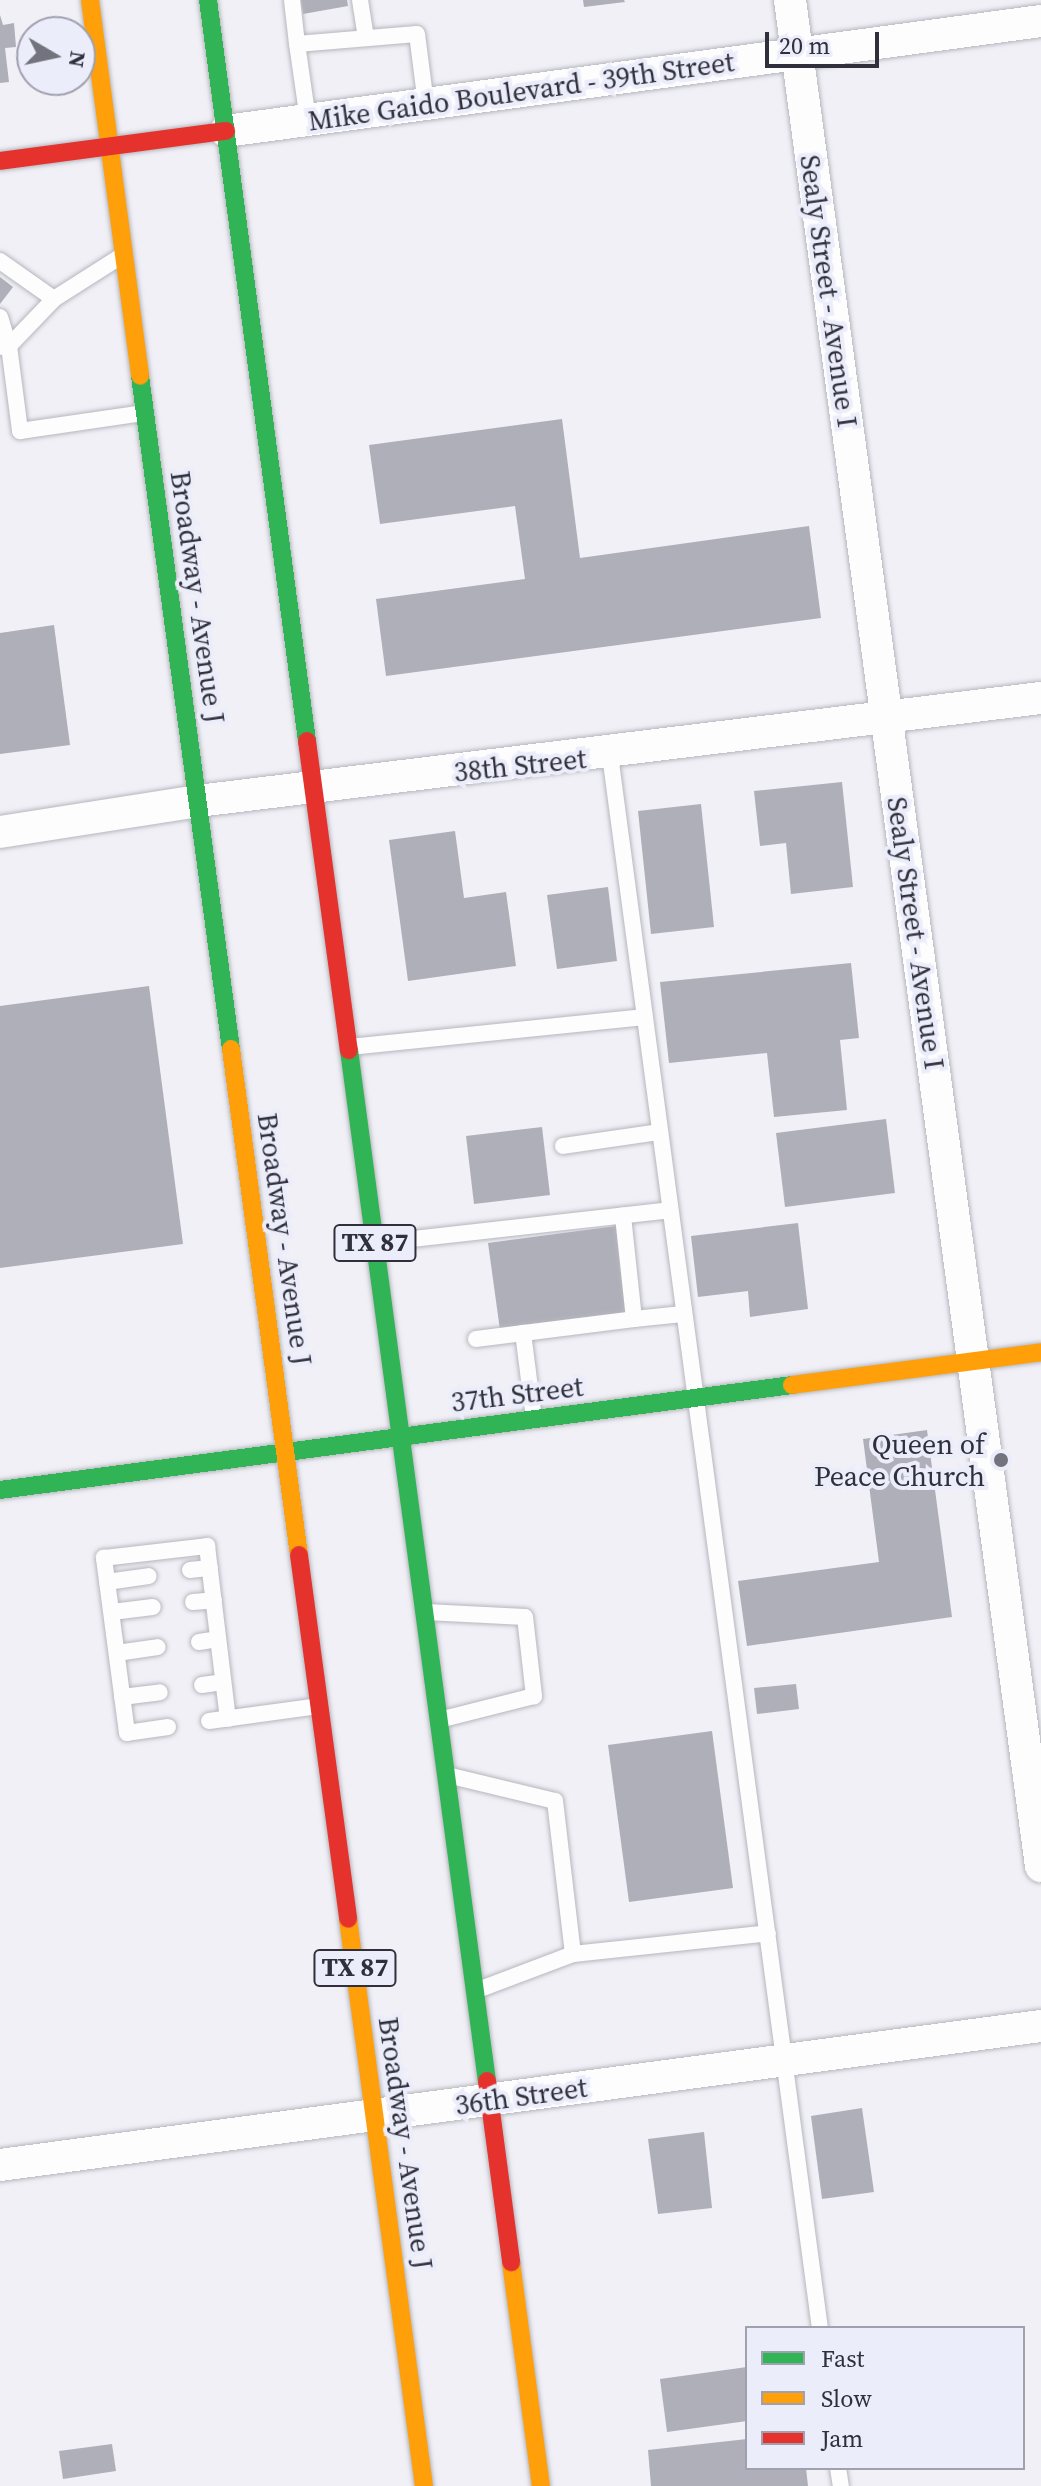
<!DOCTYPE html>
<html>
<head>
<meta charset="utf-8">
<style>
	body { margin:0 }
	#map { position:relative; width:1041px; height:2486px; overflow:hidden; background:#f0f0f6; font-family:"Source Serif 4",serif }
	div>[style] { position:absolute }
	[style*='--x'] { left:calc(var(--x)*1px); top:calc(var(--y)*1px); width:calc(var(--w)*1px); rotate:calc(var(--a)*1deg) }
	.building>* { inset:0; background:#afafba }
	.roads { filter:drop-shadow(0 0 2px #b6b6be) drop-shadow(0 0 2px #b6b6be) }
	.lane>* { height:16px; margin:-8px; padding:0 8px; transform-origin:8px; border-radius:8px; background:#fdfdfe }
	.street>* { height:32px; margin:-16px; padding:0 16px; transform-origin:16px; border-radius:16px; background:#fdfdfe }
	.fast>* { height:18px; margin:-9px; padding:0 9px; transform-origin:9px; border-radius:9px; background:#30b455 }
	.slow>* { height:18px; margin:-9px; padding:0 9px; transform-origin:9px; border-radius:9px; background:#ff9f0a }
	.jam>* { height:18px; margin:-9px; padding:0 9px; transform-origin:9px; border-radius:9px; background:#e5322d }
	.dots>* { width:22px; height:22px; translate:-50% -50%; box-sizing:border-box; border:4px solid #ecedfa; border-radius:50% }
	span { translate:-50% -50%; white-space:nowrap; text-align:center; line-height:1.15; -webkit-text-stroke:8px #ecedfa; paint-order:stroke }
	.shield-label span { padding:2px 6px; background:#ecedfa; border:2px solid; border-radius:6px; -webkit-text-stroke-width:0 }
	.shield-label { font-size:26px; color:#2f303c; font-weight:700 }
	.street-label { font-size:28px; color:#2f303c }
	.poi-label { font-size:28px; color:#2f303c }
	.right { translate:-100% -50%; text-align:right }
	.legend { position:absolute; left:745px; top:2326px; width:280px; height:144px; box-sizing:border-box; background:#ecedfa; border:2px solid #a0a1ae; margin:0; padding:10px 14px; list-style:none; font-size:24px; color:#2f303c }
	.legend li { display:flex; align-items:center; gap:16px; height:40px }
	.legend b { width:40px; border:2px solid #a0a1ae }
	.north { position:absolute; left:16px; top:16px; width:80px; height:80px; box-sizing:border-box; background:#ecedfa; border:2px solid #a0a1ae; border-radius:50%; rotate:99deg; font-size:22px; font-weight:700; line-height:32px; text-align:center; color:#2f303c }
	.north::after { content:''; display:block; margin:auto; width:28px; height:36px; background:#73737d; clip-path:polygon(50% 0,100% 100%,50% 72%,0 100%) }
	.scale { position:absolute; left:765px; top:32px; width:114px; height:36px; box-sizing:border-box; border:4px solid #2f303c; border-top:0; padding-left:10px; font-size:24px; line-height:28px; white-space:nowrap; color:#2f303c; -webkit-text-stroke:6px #ecedfa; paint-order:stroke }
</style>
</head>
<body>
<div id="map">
	<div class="building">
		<div style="clip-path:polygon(301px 0,347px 0,348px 6px,303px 14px)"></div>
		<div style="clip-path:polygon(583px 0,624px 0,625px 2px,584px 7px)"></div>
		<div style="clip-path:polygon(0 15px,3px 25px,14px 23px,16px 47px,5px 48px,9px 82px,0 83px)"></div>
		<div style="clip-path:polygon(0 277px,13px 287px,0 304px)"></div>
		<div style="clip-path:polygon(562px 419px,580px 558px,809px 526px,821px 618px,386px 676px,376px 599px,525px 579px,515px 506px,380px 524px,369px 445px)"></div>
		<div style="clip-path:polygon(54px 625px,70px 745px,0 754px,0 633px)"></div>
		<div style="clip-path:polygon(842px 782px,853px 887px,791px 894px,786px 843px,760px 846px,754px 791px)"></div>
		<div style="clip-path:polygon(701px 804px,714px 927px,651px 934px,638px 811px)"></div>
		<div style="clip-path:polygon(455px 831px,464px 898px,506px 892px,516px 966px,408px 981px,389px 840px)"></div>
		<div style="clip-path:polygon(608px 887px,617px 961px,557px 969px,547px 895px)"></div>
		<div style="clip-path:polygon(851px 963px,859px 1038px,840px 1040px,847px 1110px,774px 1117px,767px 1053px,669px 1063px,660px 982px)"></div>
		<div style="clip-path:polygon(149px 986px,183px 1244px,0 1268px,0 1006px)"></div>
		<div style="clip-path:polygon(886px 1119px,895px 1193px,785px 1207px,776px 1133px)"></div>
		<div style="clip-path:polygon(542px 1127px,550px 1195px,474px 1204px,466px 1136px)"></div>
		<div style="clip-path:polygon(798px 1223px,808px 1309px,750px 1317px,748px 1291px,698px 1297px,691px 1236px)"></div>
		<div style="clip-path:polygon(616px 1226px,627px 1313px,500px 1330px,488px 1243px)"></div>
		<div style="clip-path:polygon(927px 1430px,952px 1617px,747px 1646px,738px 1581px,879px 1562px,863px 1439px)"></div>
		<div style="clip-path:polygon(796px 1684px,799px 1709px,757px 1714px,754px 1688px)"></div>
		<div style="clip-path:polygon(712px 1731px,733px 1888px,629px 1902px,608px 1745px)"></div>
		<div style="clip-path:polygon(862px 2108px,874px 2192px,822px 2199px,811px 2116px)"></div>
		<div style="clip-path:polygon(704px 2132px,712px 2208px,658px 2214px,648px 2139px)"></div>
		<div style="clip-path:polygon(747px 2367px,747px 2421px,667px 2432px,660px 2379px)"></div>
		<div style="clip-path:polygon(747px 2439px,747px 2468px,806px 2468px,808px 2486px,651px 2486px,648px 2450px)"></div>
		<div style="clip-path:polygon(112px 2444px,116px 2471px,63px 2479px,59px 2451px)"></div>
	</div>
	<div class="roads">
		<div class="lane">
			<div style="--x:292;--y:0;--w:44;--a:83.5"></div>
			<div style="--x:360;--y:0;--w:38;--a:81"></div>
			<div style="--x:308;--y:120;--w:77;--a:-98.2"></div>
			<div style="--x:297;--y:44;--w:120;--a:-4.8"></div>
			<div style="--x:417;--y:34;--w:71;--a:82.7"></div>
			<div style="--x:123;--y:255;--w:82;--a:147.5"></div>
			<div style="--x:54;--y:299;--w:65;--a:133.8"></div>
			<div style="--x:9;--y:346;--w:86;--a:82.6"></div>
			<div style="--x:20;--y:431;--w:124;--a:-8.3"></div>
			<div style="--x:0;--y:261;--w:66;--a:35.1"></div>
			<div style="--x:0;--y:317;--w:30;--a:73"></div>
			<div style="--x:9;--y:346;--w:7;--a:172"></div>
			<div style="--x:610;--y:755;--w:1587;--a:82.4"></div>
			<div style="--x:350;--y:1047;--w:296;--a:-5.8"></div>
			<div style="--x:563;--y:1146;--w:97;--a:-8.3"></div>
			<div style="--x:377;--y:1243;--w:295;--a:-6.4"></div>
			<div style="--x:634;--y:1319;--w:49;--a:-5.8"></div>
			<div style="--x:523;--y:1333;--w:87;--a:82.7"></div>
			<div style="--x:476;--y:1339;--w:159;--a:-7.2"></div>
			<div style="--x:634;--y:1319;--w:104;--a:-96.1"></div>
			<div style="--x:190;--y:1570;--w:20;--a:-6"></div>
			<div style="--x:107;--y:1582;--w:42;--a:-8.1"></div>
			<div style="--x:193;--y:1602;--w:21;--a:-5"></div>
			<div style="--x:112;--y:1612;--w:41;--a:-7"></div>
			<div style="--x:426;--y:1612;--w:99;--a:2.9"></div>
			<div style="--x:525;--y:1617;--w:80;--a:83.5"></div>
			<div style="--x:534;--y:1696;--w:98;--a:165.8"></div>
			<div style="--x:199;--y:1642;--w:19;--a:-9"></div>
			<div style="--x:117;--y:1653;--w:41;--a:-8.3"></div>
			<div style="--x:202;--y:1685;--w:21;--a:-8"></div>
			<div style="--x:122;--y:1697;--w:38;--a:-7"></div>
			<div style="--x:209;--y:1721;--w:110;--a:-7.8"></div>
			<div style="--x:168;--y:1727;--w:41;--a:171.7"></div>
			<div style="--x:127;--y:1733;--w:177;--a:-97.5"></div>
			<div style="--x:104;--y:1558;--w:104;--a:-6.6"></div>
			<div style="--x:207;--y:1546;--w:174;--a:83.1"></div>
			<div style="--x:447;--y:1775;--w:111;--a:13.5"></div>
			<div style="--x:555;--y:1801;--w:154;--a:83.3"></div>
			<div style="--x:573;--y:1954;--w:105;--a:159.3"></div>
			<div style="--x:573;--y:1954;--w:196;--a:-6.1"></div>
			<div style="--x:838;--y:2468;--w:18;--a:81"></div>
		</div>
		<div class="street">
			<div style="--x:790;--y:0;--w:1883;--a:82.34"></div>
			<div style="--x:226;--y:131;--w:822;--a:-7.69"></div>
			<div style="--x:0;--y:832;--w:200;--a:-8.9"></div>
			<div style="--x:198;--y:801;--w:849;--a:-6.97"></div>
			<div style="--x:0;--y:2165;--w:1050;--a:-7.61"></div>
		</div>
		<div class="fast">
			<div style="--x:208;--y:0;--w:748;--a:82.39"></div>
			<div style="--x:140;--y:376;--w:679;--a:82.3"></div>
			<div style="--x:349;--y:1050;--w:1040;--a:82.38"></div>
			<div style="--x:0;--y:1490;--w:799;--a:-7.55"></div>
		</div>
		<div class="slow">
			<div style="--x:90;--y:0;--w:379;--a:82.4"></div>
			<div style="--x:231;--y:1049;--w:511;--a:82.35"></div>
			<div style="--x:792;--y:1385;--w:251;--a:-7.5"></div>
			<div style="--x:348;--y:1919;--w:572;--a:82.37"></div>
			<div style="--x:511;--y:2262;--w:226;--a:82.4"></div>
		</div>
		<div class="jam">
			<div style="--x:0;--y:161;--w:228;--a:-7.6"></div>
			<div style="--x:307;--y:741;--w:312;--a:82.3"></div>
			<div style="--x:299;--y:1555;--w:367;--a:82.3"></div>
			<div style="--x:487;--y:2081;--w:183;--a:82.4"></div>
		</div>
	</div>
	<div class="dots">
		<div style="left:1001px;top:1460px;background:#73737d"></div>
	</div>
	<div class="shield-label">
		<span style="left:375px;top:1243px">TX 87</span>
		<span style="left:355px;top:1968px">TX 87</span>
	</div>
	<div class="street-label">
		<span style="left:521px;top:91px;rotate:-8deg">Mike Gaido Boulevard - 39th Street</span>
		<span style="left:829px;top:291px;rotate:82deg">Sealy Street - Avenue I</span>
		<span style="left:198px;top:597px;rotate:82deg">Broadway - Avenue J</span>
		<span style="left:520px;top:765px;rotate:-6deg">38th Street</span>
		<span style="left:916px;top:933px;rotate:82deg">Sealy Street - Avenue I</span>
		<span style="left:285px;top:1239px;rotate:82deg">Broadway - Avenue J</span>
		<span style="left:517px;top:1394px;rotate:-7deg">37th Street</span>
		<span style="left:521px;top:2096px;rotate:-8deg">36th Street</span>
		<span style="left:406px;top:2143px;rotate:82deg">Broadway - Avenue J</span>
	</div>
	<div class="poi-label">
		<span class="right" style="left:985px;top:1460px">Queen of<br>Peace Church</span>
	</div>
	<ul class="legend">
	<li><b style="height:10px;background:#30b455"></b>Fast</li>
	<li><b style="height:10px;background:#ff9f0a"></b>Slow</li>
	<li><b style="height:10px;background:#e5322d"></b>Jam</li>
	</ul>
	<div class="north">N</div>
	<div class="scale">20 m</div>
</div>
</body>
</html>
